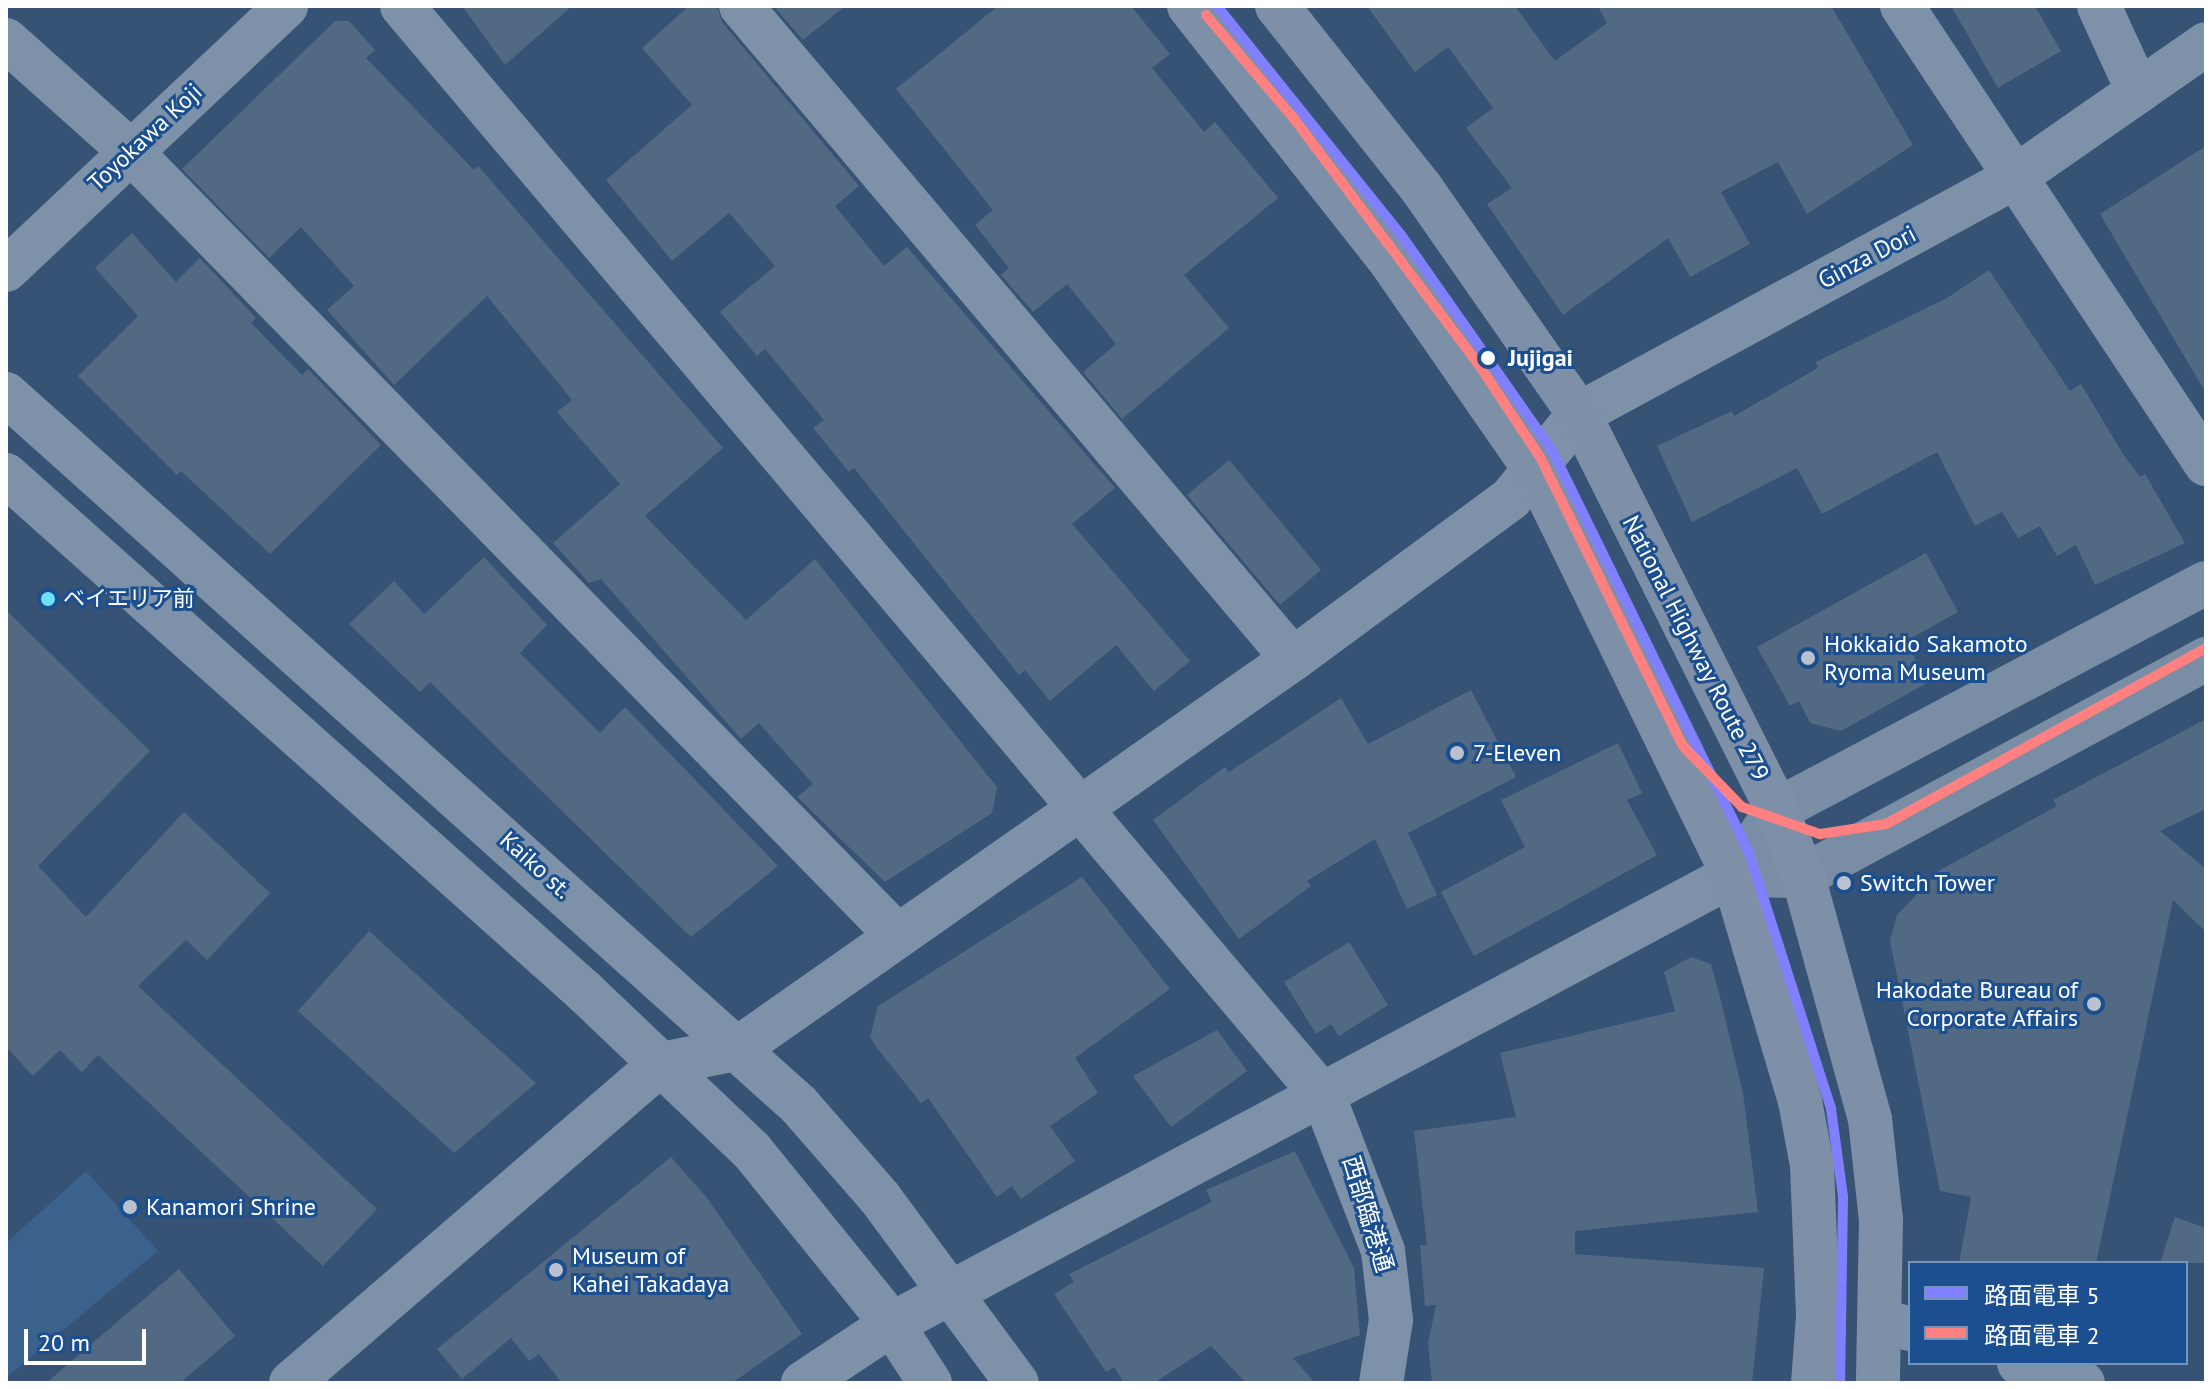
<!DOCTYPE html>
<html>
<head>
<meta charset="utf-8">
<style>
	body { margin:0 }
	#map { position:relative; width:2212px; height:1389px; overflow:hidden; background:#365274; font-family:"PT Sans","Noto Sans JP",sans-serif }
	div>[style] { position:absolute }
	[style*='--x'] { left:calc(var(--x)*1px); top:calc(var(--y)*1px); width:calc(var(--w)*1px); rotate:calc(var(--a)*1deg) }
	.water>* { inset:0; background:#3b618d }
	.building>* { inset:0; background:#526984 }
	.minor>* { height:44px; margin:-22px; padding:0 22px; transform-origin:22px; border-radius:22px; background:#7d92a8 }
	.tertiary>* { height:44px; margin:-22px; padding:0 22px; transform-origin:22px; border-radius:22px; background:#7d92a8 }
	.secondary>* { height:44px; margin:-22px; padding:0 22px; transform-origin:22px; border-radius:22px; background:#798da4 }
	.trunk>* { height:44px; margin:-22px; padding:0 22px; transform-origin:22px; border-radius:22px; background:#7e90a7 }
	.tram-1>* { height:10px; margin:-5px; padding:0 5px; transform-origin:5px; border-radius:5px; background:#8080ff }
	.tram-2>* { height:10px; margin:-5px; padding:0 5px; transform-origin:5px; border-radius:5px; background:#ff8080 }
	.dots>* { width:22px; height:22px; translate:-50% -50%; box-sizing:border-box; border:4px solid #1b4f8f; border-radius:50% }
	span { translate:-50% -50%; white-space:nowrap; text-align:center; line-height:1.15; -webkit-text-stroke:6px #1b4f8f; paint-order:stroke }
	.bus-label { font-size:22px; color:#fff }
	.left { translate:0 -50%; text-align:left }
	.street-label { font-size:24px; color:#fff }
	.stop-label { font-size:24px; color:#fff; font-weight:700 }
	.poi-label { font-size:24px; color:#fff }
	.right { translate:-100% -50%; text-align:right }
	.frame { position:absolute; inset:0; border:8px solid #fff; pointer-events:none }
	.legend { position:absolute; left:1908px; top:1261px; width:280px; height:104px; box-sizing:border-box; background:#1b4f8f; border:2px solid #7695bc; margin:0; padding:10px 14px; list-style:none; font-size:24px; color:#fff }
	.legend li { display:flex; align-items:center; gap:16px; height:40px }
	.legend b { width:40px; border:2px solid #7695bc }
	.scale { position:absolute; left:24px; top:1329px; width:122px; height:36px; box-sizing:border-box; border:4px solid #fff; border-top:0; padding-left:10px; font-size:24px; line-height:28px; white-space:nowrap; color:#fff; -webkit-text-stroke:6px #1b4f8f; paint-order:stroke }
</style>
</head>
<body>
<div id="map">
	<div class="water">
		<div style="clip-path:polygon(86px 1171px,158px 1251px,6px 1378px,6px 1243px)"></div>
	</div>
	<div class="building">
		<div style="clip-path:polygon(462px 6px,572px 6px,505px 65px)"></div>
		<div style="clip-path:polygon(689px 6px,717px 6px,722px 22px,859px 186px,835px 206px,884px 266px,907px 247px,1115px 488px,1072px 524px,1190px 661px,1154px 691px,1116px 645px,1050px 701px,1025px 670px,1019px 675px,854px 468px,849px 472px,813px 428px,824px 420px,765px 349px,757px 356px,720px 312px,775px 266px,729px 213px,672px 261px,606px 180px,692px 105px,642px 48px)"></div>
		<div style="clip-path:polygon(780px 6px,845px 6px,803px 40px,776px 9px)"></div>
		<div style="clip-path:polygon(998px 6px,1131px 6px,1170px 54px,1152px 68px,1204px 132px,1215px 122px,1278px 198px,1184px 275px,1229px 328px,1122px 419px,1083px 372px,1116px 344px,1067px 284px,1033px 312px,1001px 275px,1009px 268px,975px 225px,993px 210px,896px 89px)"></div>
		<div style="clip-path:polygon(1367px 6px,1515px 6px,1555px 61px,1607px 23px,1598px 6px,1831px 6px,1913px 145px,1807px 214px,1778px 162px,1721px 192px,1750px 244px,1690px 277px,1668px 238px,1563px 315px,1487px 204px,1512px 188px,1466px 128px,1493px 108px,1448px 47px,1415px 72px)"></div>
		<div style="clip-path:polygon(1951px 6px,2035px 6px,2061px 51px,1998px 88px)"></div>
		<div style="clip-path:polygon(335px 21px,349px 21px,375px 50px,366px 58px,474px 170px,478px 166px,723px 448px,645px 516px,746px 620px,815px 559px,997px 787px,992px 813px,885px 882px,797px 797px,813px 784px,759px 723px,741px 739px,601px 579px,589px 583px,553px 543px,620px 484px,557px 412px,572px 400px,487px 296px,394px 385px,327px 310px,354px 286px,301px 227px,269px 258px,182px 169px)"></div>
		<div style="clip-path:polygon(2206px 146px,2206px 393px,2100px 214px)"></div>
		<div style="clip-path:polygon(132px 233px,176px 282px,200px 258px,256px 318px,251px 323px,302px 375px,308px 369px,381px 445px,270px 554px,181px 471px,177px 475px,78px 376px,138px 316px,95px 268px)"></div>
		<div style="clip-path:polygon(1989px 270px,2070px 391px,2081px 384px,2123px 454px,2140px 477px,2145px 474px,2185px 543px,2095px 585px,2076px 545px,2057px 556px,2040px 526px,2018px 538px,2002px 512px,1975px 526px,1937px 452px,1822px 514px,1797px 468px,1692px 522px,1657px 446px,1732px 411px,1734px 416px,1818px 368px,1816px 362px,1947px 298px)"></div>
		<div style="clip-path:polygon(1229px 460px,1321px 570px,1280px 605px,1187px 495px)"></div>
		<div style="clip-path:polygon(1926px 553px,1958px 612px,1906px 641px,1927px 683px,1841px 731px,1810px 723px,1799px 701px,1790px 706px,1757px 647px)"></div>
		<div style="clip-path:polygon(484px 557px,547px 625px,520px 653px,600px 733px,625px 707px,778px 866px,691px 937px,430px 682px,420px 692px,349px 624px,394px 581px,424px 614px)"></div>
		<div style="clip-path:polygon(6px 610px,150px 751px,38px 866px,86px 917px,184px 812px,270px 893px,207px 960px,186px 940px,138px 986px,377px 1209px,323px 1266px,98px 1055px,82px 1072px,60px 1050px,33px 1076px,6px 1047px)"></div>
		<div style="clip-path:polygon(1471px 690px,1516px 777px,1408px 833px,1437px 895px,1407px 909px,1375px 839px,1307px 881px,1311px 886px,1239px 939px,1153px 820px,1225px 767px,1229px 772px,1341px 698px,1368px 744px)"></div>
		<div style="clip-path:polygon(2206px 719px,2206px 809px,2160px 831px,2206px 869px,2206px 932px,2173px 900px,2096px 1263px,1959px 1263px,1971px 1197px,1940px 1191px,1890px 941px,1897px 915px,1940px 870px,2057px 806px,2053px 800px)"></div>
		<div style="clip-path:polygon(1618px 743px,1642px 793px,1627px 800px,1657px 855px,1474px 956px,1441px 892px,1525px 847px,1501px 800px)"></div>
		<div style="clip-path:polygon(1082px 877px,1170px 989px,1075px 1058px,1098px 1093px,1050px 1126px,1075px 1161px,1021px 1199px,1012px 1186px,997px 1197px,928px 1098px,921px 1103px,877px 1048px,870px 1037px,878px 1006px)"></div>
		<div style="clip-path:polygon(369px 931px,536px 1083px,454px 1153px,298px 1011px)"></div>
		<div style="clip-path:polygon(1349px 942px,1388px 1005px,1339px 1036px,1331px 1024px,1316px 1034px,1284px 982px)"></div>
		<div style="clip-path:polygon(1691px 957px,1711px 964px,1719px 993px,1743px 1093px,1758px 1212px,1575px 1231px,1575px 1254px,1764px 1268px,1752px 1383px,1432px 1383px,1428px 1343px,1436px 1305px,1425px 1306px,1420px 1245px,1427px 1245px,1414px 1131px,1516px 1117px,1500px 1053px,1675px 1011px,1664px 972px)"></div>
		<div style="clip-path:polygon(1217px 1030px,1247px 1071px,1171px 1127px,1133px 1076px)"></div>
		<div style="clip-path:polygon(1295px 1151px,1354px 1268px,1360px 1335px,1293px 1358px,1315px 1383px,1246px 1383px,1211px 1346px,1154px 1383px,1124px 1383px,1114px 1367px,1106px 1372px,1054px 1294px,1074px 1282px,1069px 1274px,1212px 1202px,1206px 1190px)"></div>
		<div style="clip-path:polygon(671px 1157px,707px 1198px,802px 1334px,732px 1383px,562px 1383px,539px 1354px,529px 1361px,511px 1338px,462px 1379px,437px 1349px)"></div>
		<div style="clip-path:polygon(2175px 1217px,2206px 1228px,2206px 1263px,2160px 1263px)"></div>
		<div style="clip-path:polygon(179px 1269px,235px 1336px,180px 1383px,46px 1383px)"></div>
	</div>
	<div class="minor">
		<div style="--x:741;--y:6;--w:855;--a:49.79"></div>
		<div style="--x:1902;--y:6;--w:550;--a:56.43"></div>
		<div style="--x:2099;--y:6;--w:94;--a:65.4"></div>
		<div style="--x:6;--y:40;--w:165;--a:41.8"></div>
		<div style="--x:129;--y:150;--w:1098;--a:45.63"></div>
		<div style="--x:6;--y:270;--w:385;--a:-43.3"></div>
		<div style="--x:291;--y:1383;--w:489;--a:-40.8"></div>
	</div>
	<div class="tertiary">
		<div style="--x:402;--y:6;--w:1428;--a:49.8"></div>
		<div style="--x:1324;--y:1097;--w:165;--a:69"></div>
		<div style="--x:1383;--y:1251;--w:69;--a:83.4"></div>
		<div style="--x:1391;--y:1320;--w:64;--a:99"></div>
		<div style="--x:6;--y:394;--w:1065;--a:41.88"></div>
		<div style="--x:799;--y:1105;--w:123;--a:48.9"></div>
		<div style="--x:880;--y:1198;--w:230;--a:53.5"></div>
		<div style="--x:6;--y:475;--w:775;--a:41.76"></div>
		<div style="--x:584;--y:991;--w:232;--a:43.6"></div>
		<div style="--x:752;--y:1151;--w:223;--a:51"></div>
		<div style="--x:892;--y:1324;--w:70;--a:57.2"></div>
		<div style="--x:661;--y:1064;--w:77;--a:-11.2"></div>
		<div style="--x:737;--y:1049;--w:679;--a:-35.05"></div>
		<div style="--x:1293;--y:659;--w:271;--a:-36.4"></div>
		<div style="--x:1511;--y:498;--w:108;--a:-51"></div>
		<div style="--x:1579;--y:414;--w:493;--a:-28.5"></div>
		<div style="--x:2012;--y:179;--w:236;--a:-34.8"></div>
		<div style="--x:1880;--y:1320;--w:31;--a:17"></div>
		<div style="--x:2019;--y:1363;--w:67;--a:17.4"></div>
		<div style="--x:803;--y:1383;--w:107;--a:-33.5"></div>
		<div style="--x:892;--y:1324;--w:953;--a:-28.1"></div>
	</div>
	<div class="secondary">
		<div style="--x:1733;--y:875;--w:78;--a:-55.9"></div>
		<div style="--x:1777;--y:810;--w:485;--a:-27.9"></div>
		<div style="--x:1733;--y:875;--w:70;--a:0.8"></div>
		<div style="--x:1803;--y:876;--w:458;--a:-28.3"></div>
	</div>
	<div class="trunk">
		<div style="--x:1189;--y:6;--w:326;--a:51.7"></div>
		<div style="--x:1391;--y:262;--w:257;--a:55.3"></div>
		<div style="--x:1537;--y:473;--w:447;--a:64"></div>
		<div style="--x:1733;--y:875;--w:236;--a:73.5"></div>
		<div style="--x:1800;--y:1101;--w:65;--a:79.4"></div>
		<div style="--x:1812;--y:1165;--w:152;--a:87.7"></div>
		<div style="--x:1818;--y:1317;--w:66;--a:94.3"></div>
		<div style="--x:1277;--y:6;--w:233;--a:51.6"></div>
		<div style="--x:1422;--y:189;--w:274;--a:55.1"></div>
		<div style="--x:1579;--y:414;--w:443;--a:63.4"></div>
		<div style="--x:1777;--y:810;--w:71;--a:68.5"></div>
		<div style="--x:1803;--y:876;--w:252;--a:74.6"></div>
		<div style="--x:1870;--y:1119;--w:102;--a:83.8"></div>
		<div style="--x:1881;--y:1220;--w:163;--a:91.1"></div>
	</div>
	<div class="tram-1">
		<div style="--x:1217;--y:6;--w:295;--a:51.2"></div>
		<div style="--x:1402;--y:236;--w:261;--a:55"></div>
		<div style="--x:1552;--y:450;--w:449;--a:63.9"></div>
		<div style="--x:1749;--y:853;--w:269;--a:72.2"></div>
		<div style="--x:1831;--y:1109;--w:89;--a:82.2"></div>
		<div style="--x:1843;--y:1197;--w:186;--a:90.9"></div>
	</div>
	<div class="tram-2">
		<div style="--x:1206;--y:15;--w:138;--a:49.7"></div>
		<div style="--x:1295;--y:120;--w:306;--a:53.1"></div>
		<div style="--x:1479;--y:365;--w:110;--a:56.5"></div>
		<div style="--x:1540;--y:457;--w:322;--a:63.7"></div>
		<div style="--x:1683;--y:746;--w:85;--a:46"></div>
		<div style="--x:1742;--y:807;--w:83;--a:19.1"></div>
		<div style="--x:1820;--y:834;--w:67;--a:-8.6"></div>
		<div style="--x:1886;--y:824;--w:365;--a:-28.8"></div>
	</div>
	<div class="dots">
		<div style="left:1488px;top:358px;background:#fff"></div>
		<div style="left:48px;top:599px;background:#6ddff8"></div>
		<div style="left:1808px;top:658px;background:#b9c2ce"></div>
		<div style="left:1457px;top:753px;background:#b9c2ce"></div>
		<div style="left:1844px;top:883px;background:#b9c2ce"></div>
		<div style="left:2094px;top:1004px;background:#b9c2ce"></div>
		<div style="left:130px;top:1207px;background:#b9c2ce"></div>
		<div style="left:556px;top:1270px;background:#b9c2ce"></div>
	</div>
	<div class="bus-label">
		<span class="left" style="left:63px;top:599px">ベイエリア前</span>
	</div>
	<div class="street-label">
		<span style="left:145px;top:137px;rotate:-43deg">Toyokawa Koji</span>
		<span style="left:1867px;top:257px;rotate:-28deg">Ginza Dori</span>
		<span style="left:1696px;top:648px;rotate:63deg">National Highway Route 279</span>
		<span style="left:536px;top:865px;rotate:42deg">Kaiko st.</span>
		<span style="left:1368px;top:1214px;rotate:73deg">西部臨港通</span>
	</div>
	<div class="stop-label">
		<span class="left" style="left:1508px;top:358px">Jujigai</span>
	</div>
	<div class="poi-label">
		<span class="left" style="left:1824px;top:658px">Hokkaido Sakamoto<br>Ryoma Museum</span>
		<span class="left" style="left:1473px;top:753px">7-Eleven</span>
		<span class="left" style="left:1860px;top:883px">Switch Tower</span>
		<span class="right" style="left:2078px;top:1004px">Hakodate Bureau of<br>Corporate Affairs</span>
		<span class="left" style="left:146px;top:1207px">Kanamori Shrine</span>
		<span class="left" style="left:572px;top:1270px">Museum of<br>Kahei Takadaya</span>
	</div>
	<div class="frame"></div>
	<ul class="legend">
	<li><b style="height:10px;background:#8080ff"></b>路面電車 5</li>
	<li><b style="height:10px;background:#ff8080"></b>路面電車 2</li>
	</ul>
	<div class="scale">20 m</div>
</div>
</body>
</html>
